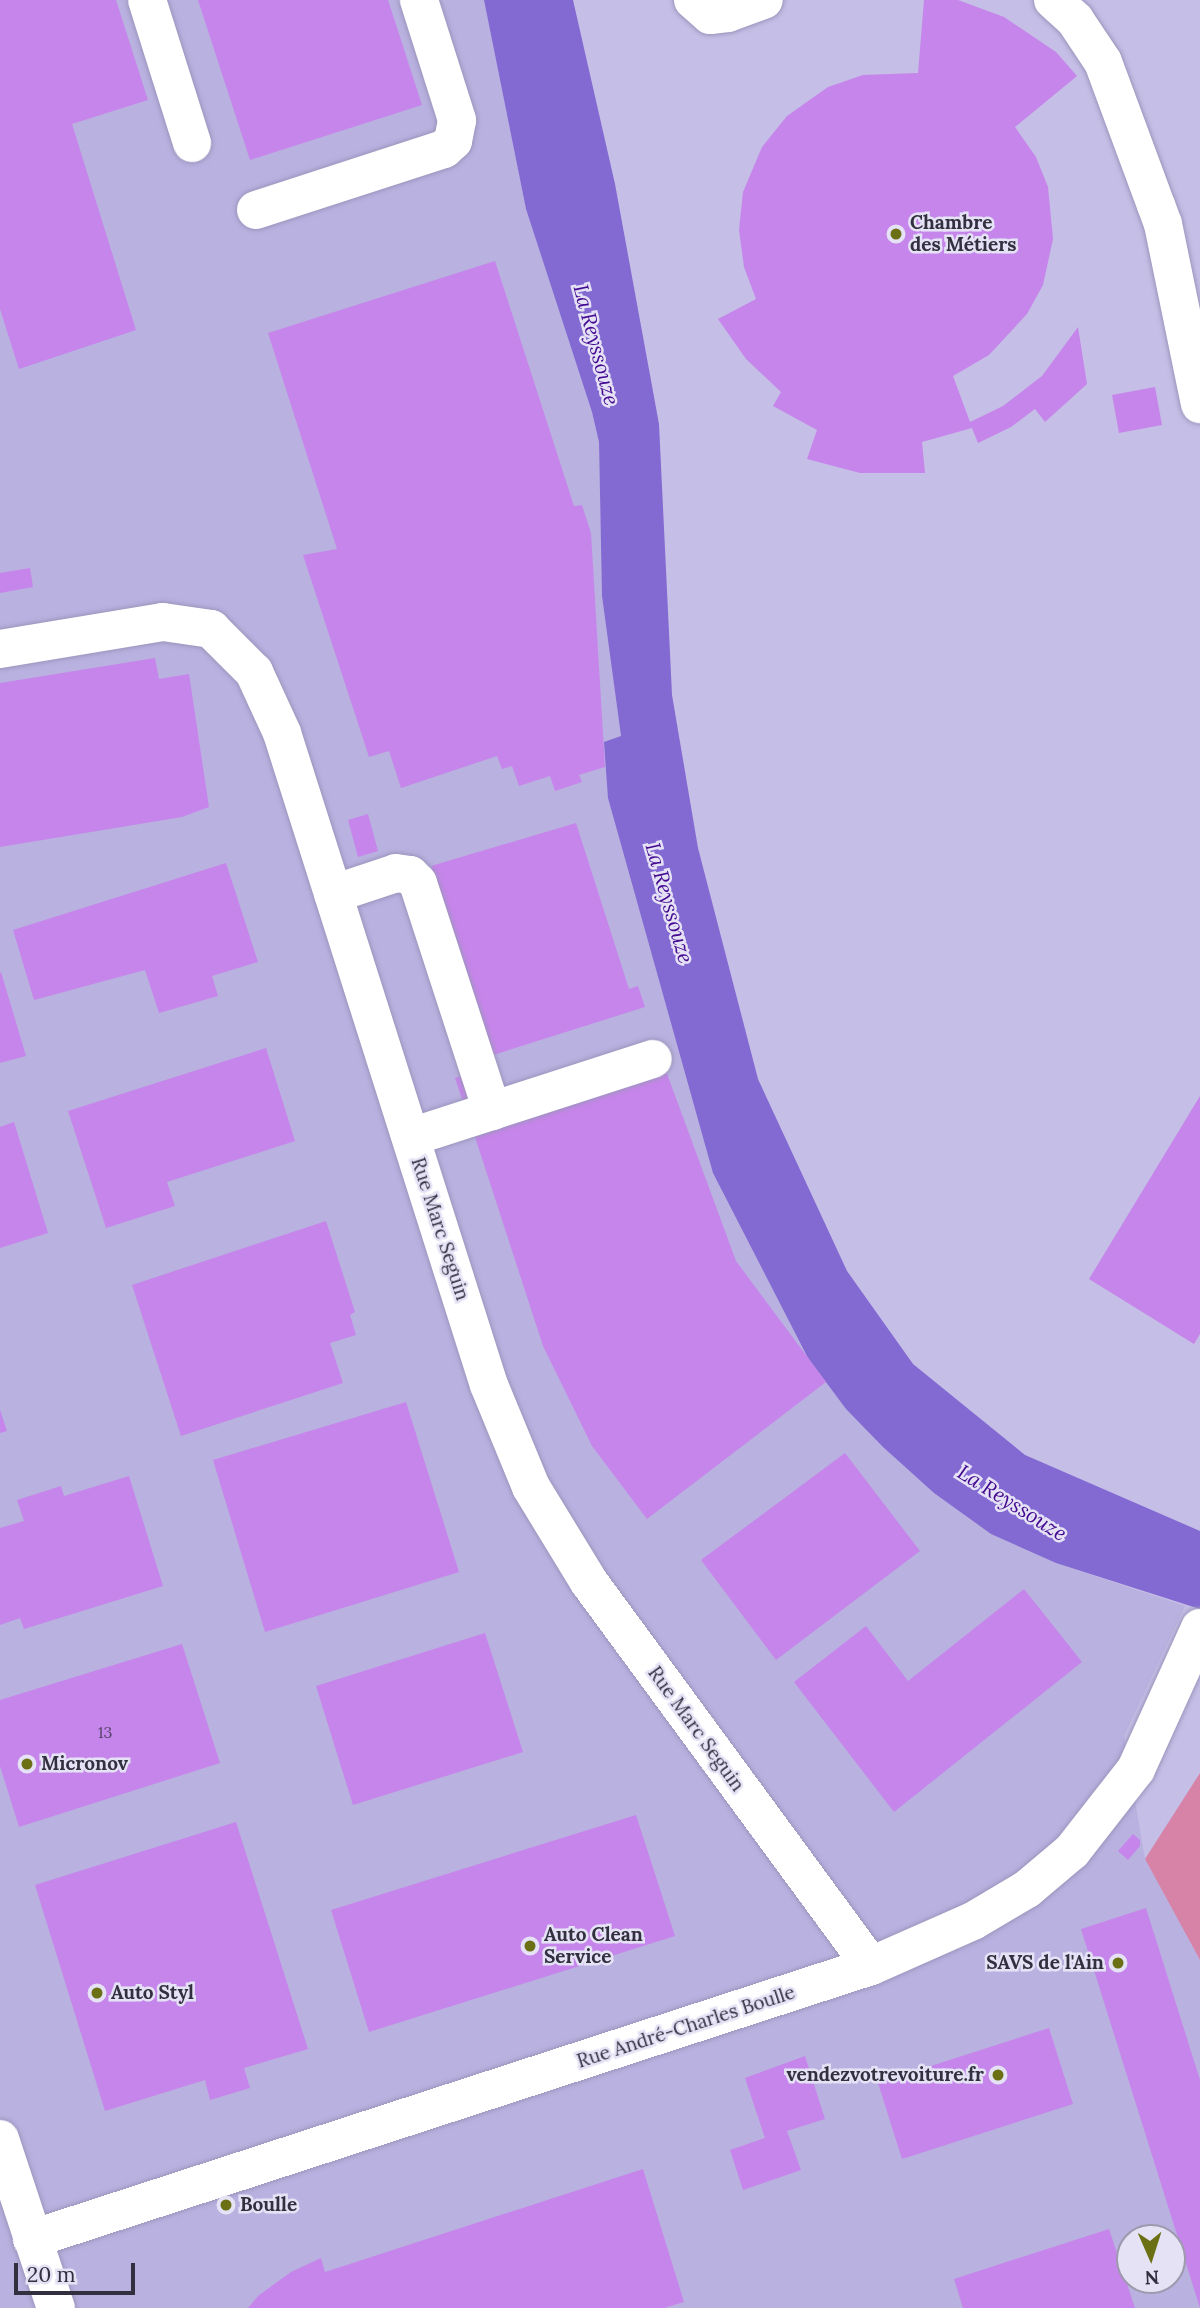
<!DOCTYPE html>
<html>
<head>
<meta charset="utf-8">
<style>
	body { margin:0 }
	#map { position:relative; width:1200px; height:2308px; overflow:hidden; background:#c5bee6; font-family:Lora,serif }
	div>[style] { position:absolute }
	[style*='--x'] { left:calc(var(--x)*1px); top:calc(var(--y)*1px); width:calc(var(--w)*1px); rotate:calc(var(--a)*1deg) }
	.built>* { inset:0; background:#b9b1e0 }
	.green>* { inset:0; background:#d683a7 }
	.water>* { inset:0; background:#8369d2 }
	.building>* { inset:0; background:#c685ea }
	.roads { filter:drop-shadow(0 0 2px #9c95bc) drop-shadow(0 0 2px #9c95bc) }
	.minor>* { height:38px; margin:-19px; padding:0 19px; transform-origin:19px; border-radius:19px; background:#fff }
	.dots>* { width:19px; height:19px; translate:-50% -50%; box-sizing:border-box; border:4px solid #e5e2f6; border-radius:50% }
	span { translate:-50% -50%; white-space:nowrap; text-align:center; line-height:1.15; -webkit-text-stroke:5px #e5e2f6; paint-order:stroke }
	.number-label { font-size:16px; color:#57446a }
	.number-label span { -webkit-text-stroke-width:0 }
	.poi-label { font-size:19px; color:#322f3f; font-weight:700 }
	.left { translate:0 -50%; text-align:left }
	.right { translate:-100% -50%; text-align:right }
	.street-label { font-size:19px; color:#322f3f }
	.water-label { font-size:21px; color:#440b90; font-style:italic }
	.north { position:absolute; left:1116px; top:2224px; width:70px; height:70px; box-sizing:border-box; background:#e5e2f6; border:2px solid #9d9aad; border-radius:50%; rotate:177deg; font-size:19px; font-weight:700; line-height:28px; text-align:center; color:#322f3f }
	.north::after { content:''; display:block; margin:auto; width:24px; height:32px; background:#6b7015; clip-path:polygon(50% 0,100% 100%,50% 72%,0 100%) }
	.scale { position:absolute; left:14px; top:2263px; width:121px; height:32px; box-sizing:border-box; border:4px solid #322f3f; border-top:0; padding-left:9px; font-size:21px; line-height:24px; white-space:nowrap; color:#322f3f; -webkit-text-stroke:5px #e5e2f6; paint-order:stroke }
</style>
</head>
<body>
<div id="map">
	<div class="built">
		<div style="clip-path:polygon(evenodd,0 0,484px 0,526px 209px,592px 412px,599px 442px,602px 596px,621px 737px,808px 1358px,846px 1409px,883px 1447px,934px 1493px,991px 1534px,1056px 1563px,1185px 1606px,1124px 1736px,1145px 1859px,1200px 1960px,1200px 2308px,0 2308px,0 0,1130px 2238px,1172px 2238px,1172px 2280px,1130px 2280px,1130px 2238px)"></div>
	</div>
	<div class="green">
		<div style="clip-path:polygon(1200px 1773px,1200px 1960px,1145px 1859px)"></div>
	</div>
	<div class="water">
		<div style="clip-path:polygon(484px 0,573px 0,615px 184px,659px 424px,672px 695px,698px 848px,758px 1079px,847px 1271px,913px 1364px,1025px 1455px,1200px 1531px,1200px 1609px,1056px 1563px,991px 1534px,934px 1493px,883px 1447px,846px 1409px,808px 1358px,713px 1173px,608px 798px,604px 742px,621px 736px,602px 596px,599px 442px,592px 412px,526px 209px)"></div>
	</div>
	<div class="building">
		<div style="clip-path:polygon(0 0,116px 0,148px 100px,72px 124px,136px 330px,19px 369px,0 309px)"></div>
		<div style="clip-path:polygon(198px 0,388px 0,422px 105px,250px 160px)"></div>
		<div style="clip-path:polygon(924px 0,958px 0,1004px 17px,1056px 52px,1077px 76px,1015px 127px,1036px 157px,1048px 187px,1053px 239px,1043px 285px,1027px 314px,989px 355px,953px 376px,970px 422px,1003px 406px,1042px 376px,1078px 327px,1087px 384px,1045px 422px,1035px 409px,1011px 427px,978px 443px,972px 428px,922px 442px,925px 473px,860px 473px,807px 459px,817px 430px,773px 406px,781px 392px,746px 359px,718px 319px,756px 299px,744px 267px,739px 230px,743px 192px,762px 147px,787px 116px,828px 87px,863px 75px,918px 73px)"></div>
		<div style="clip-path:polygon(495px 261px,574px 506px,582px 505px,591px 533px,605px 767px,579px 775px,582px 782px,555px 791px,550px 776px,519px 786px,512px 766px,502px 769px,497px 756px,401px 788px,389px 751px,369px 757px,303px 555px,337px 549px,268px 333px)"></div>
		<div style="clip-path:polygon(1155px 387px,1162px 425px,1119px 433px,1112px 395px)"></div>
		<div style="clip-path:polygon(30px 568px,33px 587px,0 593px,0 573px)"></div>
		<div style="clip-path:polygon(155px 658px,159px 679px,189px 674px,209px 807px,182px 817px,0 847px,0 683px)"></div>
		<div style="clip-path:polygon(368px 814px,378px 851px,358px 857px,348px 820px)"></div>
		<div style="clip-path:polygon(576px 823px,629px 989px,638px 986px,645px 1007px,490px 1056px,431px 866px)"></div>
		<div style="clip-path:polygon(226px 863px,258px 962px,212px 976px,218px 996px,159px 1013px,145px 970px,34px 1000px,13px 930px)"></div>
		<div style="clip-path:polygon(1px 972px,26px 1056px,0 1063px,0 973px)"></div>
		<div style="clip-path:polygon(266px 1048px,295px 1141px,167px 1182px,175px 1206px,106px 1228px,68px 1111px)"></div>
		<div style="clip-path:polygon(666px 1071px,736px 1261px,826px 1382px,647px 1519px,592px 1446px,543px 1346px,475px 1137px)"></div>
		<div style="clip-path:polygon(472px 1073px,480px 1097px,463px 1102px,455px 1078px)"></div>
		<div style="clip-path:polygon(1200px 1096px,1200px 1334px,1194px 1344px,1089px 1279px)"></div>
		<div style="clip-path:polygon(14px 1122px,48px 1233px,0 1248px,0 1127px)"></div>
		<div style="clip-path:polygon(326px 1221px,355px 1312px,350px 1315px,356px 1335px,330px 1343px,343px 1383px,181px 1436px,132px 1285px)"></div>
		<div style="clip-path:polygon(406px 1402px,459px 1572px,265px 1632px,213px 1460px)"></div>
		<div style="clip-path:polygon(0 1410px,7px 1431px,0 1433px)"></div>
		<div style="clip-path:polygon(845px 1453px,920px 1551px,776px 1660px,701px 1560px)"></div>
		<div style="clip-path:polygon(129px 1476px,163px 1586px,24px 1629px,20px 1618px,0 1625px,0 1528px,24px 1521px,17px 1500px,61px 1486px,64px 1496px)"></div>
		<div style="clip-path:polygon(1024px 1589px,1082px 1662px,894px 1812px,794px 1682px,866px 1626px,908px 1681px)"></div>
		<div style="clip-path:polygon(485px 1633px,523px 1752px,353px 1805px,316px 1686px)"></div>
		<div style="clip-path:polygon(182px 1644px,220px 1763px,19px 1827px,0 1766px,0 1700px)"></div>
		<div style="clip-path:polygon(636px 1815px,675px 1936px,369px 2032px,331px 1910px)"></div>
		<div style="clip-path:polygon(236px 1822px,308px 2049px,244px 2068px,250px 2088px,210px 2100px,205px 2080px,105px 2111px,35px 1885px)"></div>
		<div style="clip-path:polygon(1133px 1834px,1140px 1840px,1140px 1846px,1128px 1860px,1118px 1851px)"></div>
		<div style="clip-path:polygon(1146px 1908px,1200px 2080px,1200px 2308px,1081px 1929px)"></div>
		<div style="clip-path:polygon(1049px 2028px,1073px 2104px,902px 2159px,878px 2083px)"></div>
		<div style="clip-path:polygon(805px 2056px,825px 2119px,787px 2131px,801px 2170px,743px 2190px,730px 2150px,765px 2138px,745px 2078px)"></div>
		<div style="clip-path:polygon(643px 2169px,684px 2302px,664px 2308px,248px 2308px,258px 2296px,291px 2272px,321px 2258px,325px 2272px)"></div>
		<div style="clip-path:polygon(1109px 2229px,1135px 2308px,963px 2308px,954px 2279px)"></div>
	</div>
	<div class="roads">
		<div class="minor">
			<div style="--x:147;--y:0;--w:150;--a:72.5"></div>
			<div style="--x:693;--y:0;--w:23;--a:41"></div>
			<div style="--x:710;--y:15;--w:18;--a:-6"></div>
			<div style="--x:728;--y:13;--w:38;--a:-20"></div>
			<div style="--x:1053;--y:0;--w:30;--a:42"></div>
			<div style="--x:1075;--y:20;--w:50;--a:56.3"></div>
			<div style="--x:1103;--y:62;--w:153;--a:69.7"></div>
			<div style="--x:1156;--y:205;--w:20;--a:70"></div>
			<div style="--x:1163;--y:224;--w:184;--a:78.4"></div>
			<div style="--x:256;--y:210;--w:198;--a:-18"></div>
			<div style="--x:444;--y:149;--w:12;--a:-42"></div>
			<div style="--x:453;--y:141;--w:21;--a:-79"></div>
			<div style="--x:457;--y:120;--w:126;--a:-107.6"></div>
			<div style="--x:0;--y:649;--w:165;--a:-9.4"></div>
			<div style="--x:163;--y:622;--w:49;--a:8.3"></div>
			<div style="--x:211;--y:629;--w:61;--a:45"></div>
			<div style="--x:254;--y:672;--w:67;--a:65.3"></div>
			<div style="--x:282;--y:733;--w:684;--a:72.39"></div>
			<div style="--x:489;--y:1385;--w:110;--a:67.6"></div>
			<div style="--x:531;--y:1487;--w:111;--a:58.6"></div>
			<div style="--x:589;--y:1582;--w:476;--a:53.7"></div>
			<div style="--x:333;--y:894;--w:66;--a:-18.4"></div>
			<div style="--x:396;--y:873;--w:14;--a:8"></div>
			<div style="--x:410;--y:875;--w:11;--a:45"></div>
			<div style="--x:418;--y:883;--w:240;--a:72"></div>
			<div style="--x:411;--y:1137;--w:254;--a:-17.9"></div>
			<div style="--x:0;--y:2139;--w:178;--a:71.7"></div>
			<div style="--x:32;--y:2239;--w:882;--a:-18.02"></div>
			<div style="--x:871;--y:1966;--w:111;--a:-23.8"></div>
			<div style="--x:973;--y:1921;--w:63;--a:-30.7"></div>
			<div style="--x:1027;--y:1889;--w:59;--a:-40.2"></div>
			<div style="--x:1072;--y:1851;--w:104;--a:-52"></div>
			<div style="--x:1136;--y:1769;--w:155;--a:-65.6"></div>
		</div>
	</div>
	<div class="dots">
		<div style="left:896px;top:234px;background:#6b7015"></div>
		<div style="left:27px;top:1764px;background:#6b7015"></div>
		<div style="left:530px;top:1946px;background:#6b7015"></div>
		<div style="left:1118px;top:1963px;background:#6b7015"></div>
		<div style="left:97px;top:1993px;background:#6b7015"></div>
		<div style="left:998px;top:2075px;background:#6b7015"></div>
		<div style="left:226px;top:2205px;background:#6b7015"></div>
	</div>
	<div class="number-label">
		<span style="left:105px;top:1732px">13</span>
	</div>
	<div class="poi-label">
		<span class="left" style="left:910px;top:234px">Chambre<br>des Métiers</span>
		<span class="left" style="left:41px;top:1764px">Micronov</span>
		<span class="left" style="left:544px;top:1946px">Auto Clean<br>Service</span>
		<span class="right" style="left:1104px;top:1963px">SAVS de l'Ain</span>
		<span class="left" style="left:111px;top:1993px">Auto Styl</span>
		<span class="right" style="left:984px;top:2075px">vendezvotrevoiture.fr</span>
		<span class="left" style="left:240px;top:2205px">Boulle</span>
	</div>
	<div class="street-label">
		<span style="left:440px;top:1229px;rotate:72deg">Rue Marc Seguin</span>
		<span style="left:696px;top:1729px;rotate:54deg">Rue Marc Seguin</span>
		<span style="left:686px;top:2027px;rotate:-18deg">Rue André-Charles Boulle</span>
	</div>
	<div class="water-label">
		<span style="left:596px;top:345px;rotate:75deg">La Reyssouze</span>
		<span style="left:669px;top:903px;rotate:74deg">La Reyssouze</span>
		<span style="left:1012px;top:1503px;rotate:32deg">La Reyssouze</span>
	</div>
	<div class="north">N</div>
	<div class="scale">20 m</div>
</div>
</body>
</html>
